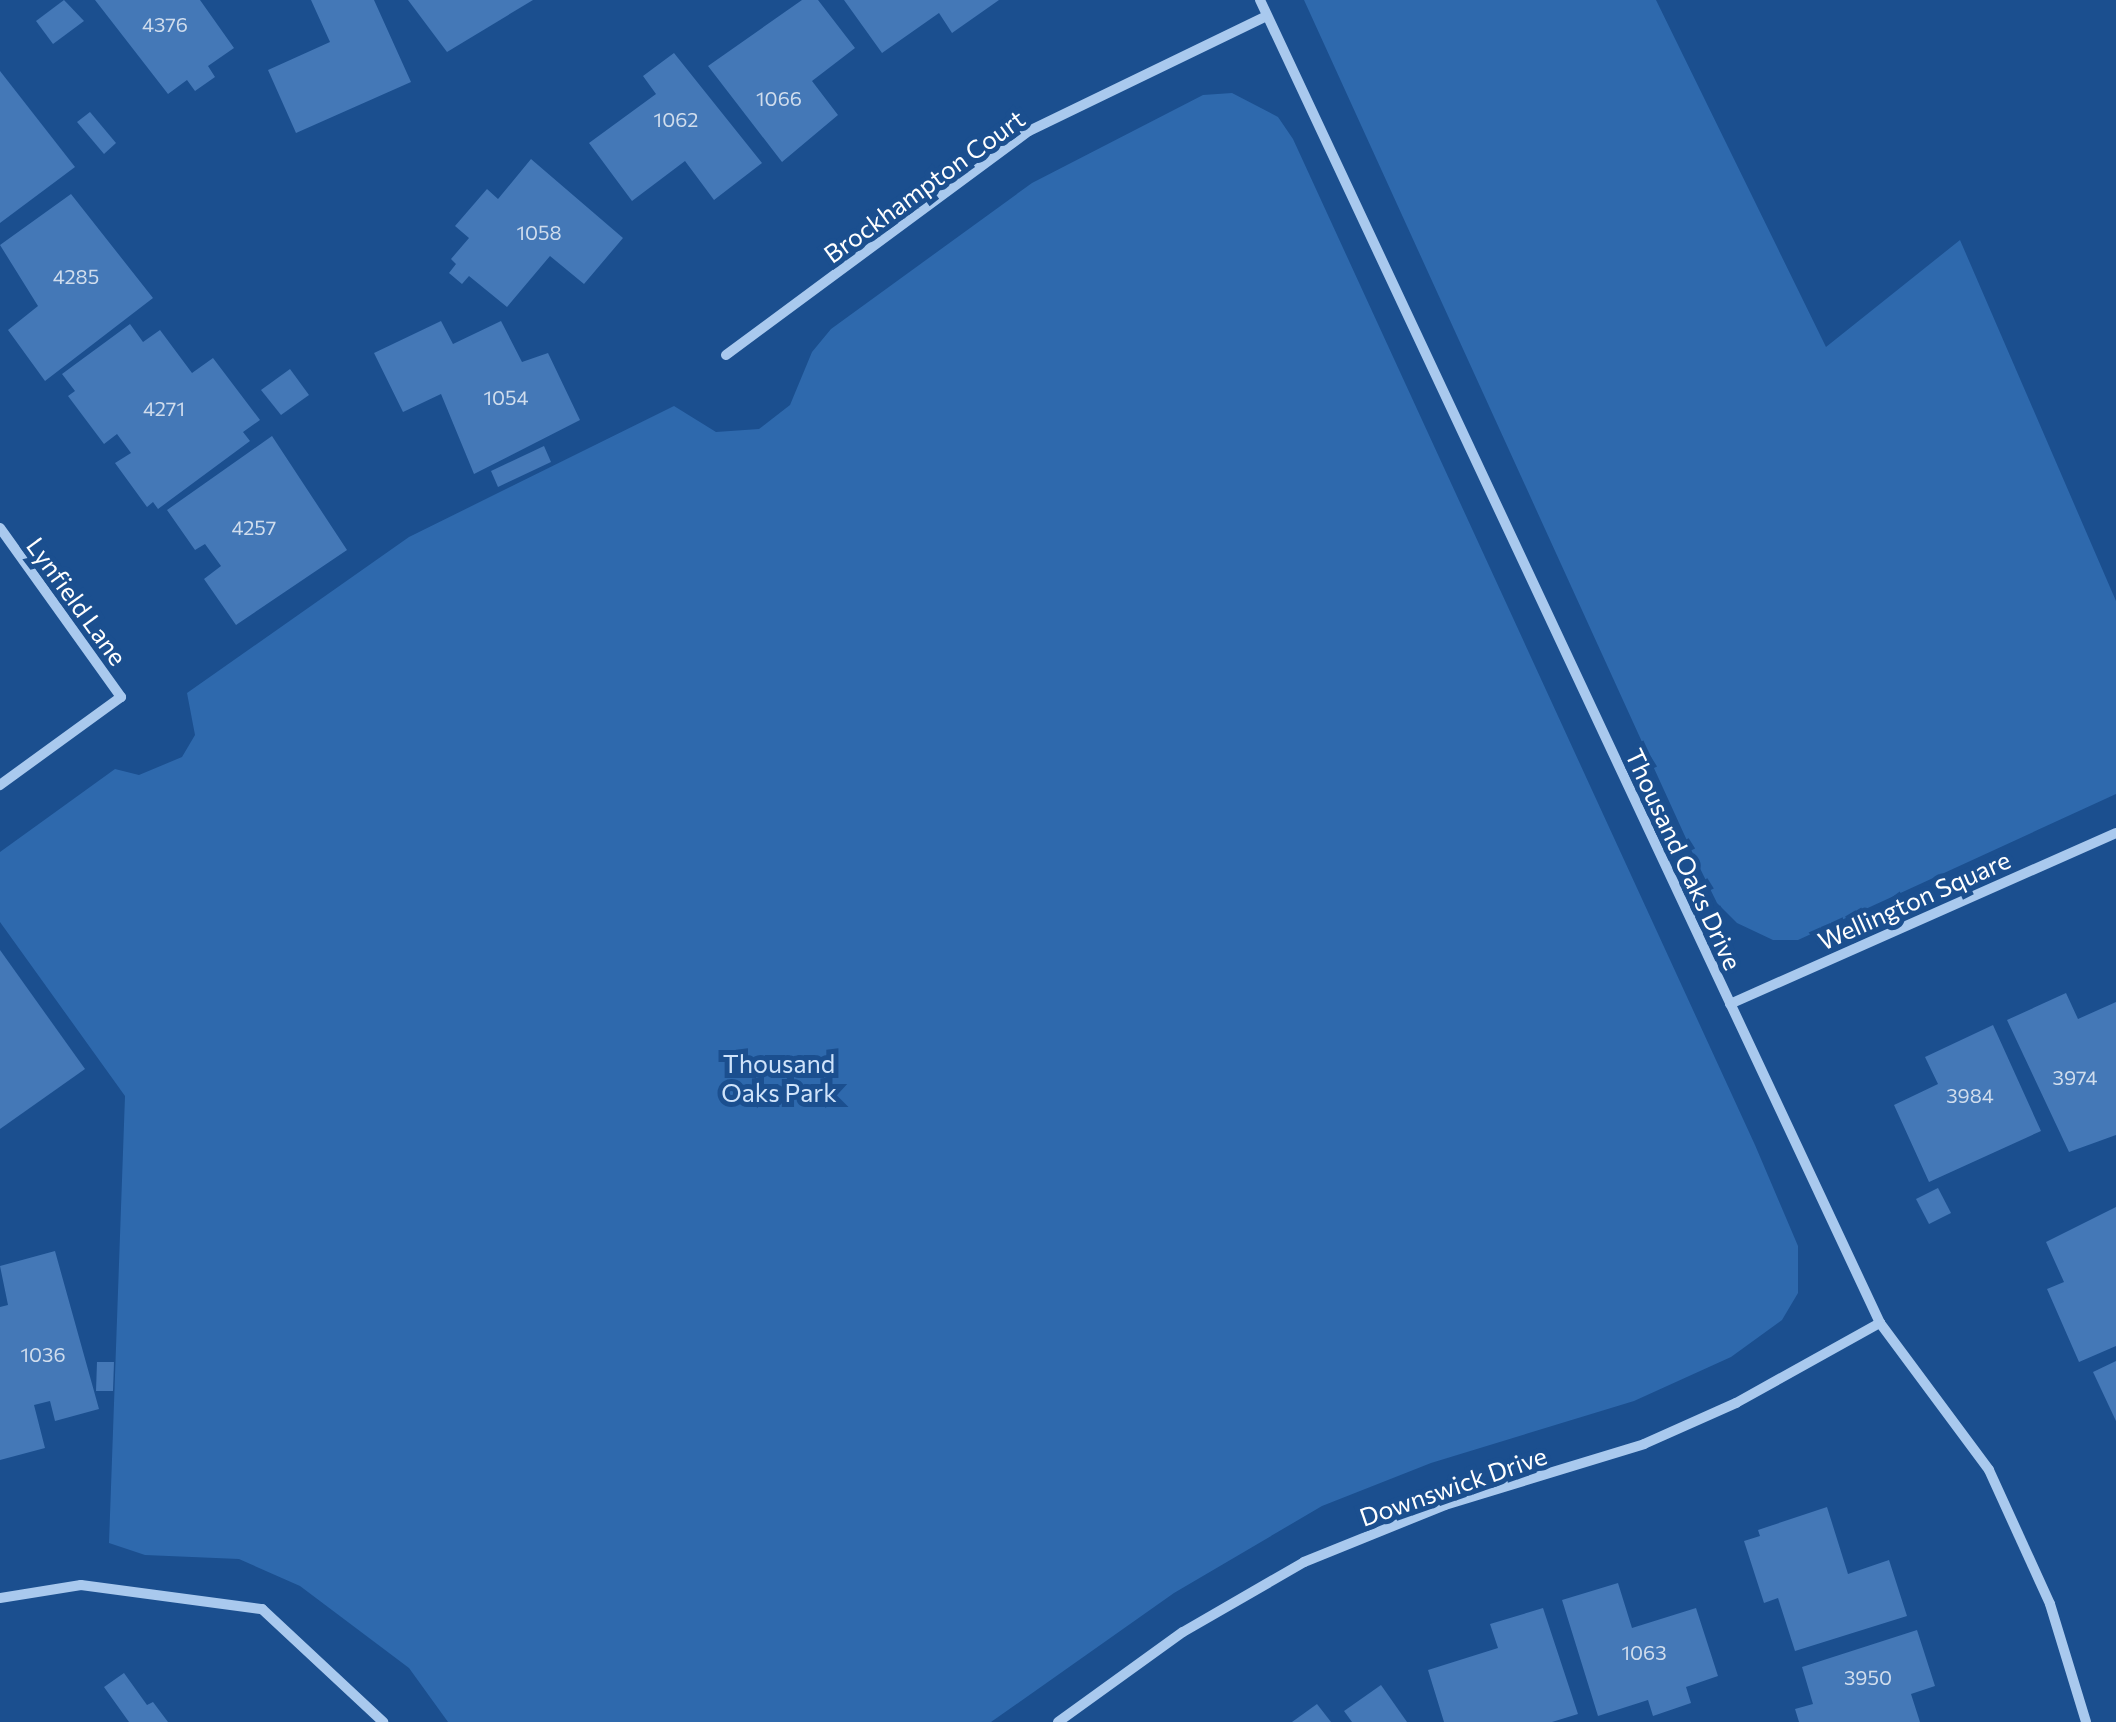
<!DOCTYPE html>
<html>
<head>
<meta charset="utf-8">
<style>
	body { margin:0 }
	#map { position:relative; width:2116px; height:1722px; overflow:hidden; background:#1b4f8f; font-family:Commissioner,sans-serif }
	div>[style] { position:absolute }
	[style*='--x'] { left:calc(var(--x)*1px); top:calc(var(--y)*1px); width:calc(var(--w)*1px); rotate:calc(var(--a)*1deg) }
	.green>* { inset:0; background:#2e69ad }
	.building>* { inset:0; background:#4478b7 }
	.street>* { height:10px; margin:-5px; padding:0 5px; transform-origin:5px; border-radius:5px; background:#a9c9ee }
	span { translate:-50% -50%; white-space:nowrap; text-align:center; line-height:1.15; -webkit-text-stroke:10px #1b4f8f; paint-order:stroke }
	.number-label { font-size:20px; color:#d0dded }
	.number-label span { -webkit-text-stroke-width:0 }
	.street-label { font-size:25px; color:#fff }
	.park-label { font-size:25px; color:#cfe3fa }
</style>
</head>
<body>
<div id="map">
	<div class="green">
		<div style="clip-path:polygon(1304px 0,1656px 0,1826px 347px,1960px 240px,2116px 601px,2116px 794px,1798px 940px,1773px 940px,1737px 923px,1717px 903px,1694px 856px)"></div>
		<div style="clip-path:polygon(1232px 93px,1278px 117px,1293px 139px,1755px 1145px,1798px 1246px,1798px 1293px,1782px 1320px,1731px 1357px,1634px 1401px,1431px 1463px,1322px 1506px,1174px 1593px,991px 1722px,448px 1722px,409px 1668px,300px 1586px,239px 1559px,145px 1555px,109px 1543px,125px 1096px,0 922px,0 852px,115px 769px,139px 775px,182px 757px,195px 735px,187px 693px,409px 537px,674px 406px,716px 432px,759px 429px,790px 405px,812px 352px,831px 329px,1032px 183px,1203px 95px)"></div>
	</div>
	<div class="building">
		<div style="clip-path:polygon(64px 0,84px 21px,53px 44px,36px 21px)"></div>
		<div style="clip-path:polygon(95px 0,200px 0,234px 48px,208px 66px,215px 77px,195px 91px,187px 80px,168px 94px)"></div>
		<div style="clip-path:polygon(311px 0,374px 0,411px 82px,296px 133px,268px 70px,330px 42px)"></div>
		<div style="clip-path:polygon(408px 0,533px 0,447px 52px)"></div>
		<div style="clip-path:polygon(802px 0,818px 0,855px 48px,812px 81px,838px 115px,782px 162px,708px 66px)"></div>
		<div style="clip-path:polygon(844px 0,999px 0,952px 33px,939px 13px,882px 53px)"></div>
		<div style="clip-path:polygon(674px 53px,762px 163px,714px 200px,685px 161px,632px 201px,589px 143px,656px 94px,643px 76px)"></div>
		<div style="clip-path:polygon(0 71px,75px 167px,0 223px)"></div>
		<div style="clip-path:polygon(90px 112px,116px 143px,104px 154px,77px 122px)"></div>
		<div style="clip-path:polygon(531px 159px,623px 238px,584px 284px,550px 256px,507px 307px,469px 276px,462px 284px,449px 273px,456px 264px,451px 259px,469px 238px,455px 226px,487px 189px,498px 199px)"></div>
		<div style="clip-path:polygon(71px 194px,153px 298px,45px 381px,8px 330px,38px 306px,0 245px)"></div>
		<div style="clip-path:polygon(441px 321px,453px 344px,501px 321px,522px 362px,548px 353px,580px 420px,474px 474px,441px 394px,403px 412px,374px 353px)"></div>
		<div style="clip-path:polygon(130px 324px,143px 342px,160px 330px,192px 373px,213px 358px,260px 420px,243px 432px,250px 441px,158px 509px,153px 502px,147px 507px,115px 463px,131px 453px,117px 434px,104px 444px,68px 396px,75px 391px,62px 374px)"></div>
		<div style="clip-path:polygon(290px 369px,309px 395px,281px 415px,261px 390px)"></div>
		<div style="clip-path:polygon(272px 436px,347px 550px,236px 625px,204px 579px,221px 566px,205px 544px,195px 550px,167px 510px)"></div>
		<div style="clip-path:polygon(544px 446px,551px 462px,498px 487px,491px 471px)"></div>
		<div style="clip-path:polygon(0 950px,85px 1069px,0 1129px)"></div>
		<div style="clip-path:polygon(2066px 993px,2078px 1019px,2116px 1002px,2116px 1135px,2069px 1152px,2007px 1020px)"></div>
		<div style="clip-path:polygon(1993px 1025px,2041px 1131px,1929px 1182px,1894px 1105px,1938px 1084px,1925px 1057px)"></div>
		<div style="clip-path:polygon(1938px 1188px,1951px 1213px,1929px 1224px,1916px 1199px)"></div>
		<div style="clip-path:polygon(2116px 1207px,2116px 1346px,2079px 1362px,2047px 1289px,2064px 1282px,2046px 1242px)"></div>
		<div style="clip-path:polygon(55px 1251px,99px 1409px,55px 1421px,50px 1401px,34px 1405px,45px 1448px,0 1460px,0 1307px,8px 1305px,0 1266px)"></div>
		<div style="clip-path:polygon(2116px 1361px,2116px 1421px,2093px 1372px)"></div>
		<div style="clip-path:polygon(97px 1362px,114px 1362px,113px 1391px,96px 1391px)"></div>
		<div style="clip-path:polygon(1827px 1507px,1848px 1574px,1889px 1560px,1907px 1616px,1795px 1651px,1778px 1598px,1764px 1603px,1744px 1541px,1760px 1536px,1758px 1530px)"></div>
		<div style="clip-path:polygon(1618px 1583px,1632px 1628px,1696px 1608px,1718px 1676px,1686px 1687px,1691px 1703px,1653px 1716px,1648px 1700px,1598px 1716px,1562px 1600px)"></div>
		<div style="clip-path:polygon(1543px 1608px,1578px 1714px,1552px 1722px,1444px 1722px,1428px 1670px,1498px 1648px,1490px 1624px)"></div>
		<div style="clip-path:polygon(1917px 1630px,1935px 1686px,1911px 1694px,1920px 1722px,1799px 1722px,1795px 1709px,1813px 1704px,1802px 1667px)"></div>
		<div style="clip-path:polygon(124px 1673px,147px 1705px,153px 1702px,168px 1722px,129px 1722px,104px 1687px)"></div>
		<div style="clip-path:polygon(1381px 1685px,1407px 1722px,1352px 1722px,1344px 1711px)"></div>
		<div style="clip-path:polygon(1317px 1704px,1331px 1722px,1292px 1722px)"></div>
	</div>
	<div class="street">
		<div style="--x:1260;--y:0;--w:1461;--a:64.89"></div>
		<div style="--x:1880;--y:1323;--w:183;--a:53.4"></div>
		<div style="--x:1989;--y:1470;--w:147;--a:65.5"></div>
		<div style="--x:2050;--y:1604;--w:123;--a:73"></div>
		<div style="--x:726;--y:355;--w:377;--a:-36.5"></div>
		<div style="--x:1029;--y:131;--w:264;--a:-25.8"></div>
		<div style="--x:0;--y:528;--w:208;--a:54.4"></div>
		<div style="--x:121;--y:697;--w:150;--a:144"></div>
		<div style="--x:1730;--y:1004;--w:422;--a:-23.9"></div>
		<div style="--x:0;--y:1598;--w:82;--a:-9.1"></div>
		<div style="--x:81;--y:1585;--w:183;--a:7.6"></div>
		<div style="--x:262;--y:1609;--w:166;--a:43"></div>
		<div style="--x:1058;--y:1722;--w:154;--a:-35.8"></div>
		<div style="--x:1183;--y:1632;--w:140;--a:-30"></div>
		<div style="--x:1304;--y:1562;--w:152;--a:-22"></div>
		<div style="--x:1445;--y:1505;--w:208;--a:-17"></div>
		<div style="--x:1644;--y:1444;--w:101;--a:-24"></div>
		<div style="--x:1736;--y:1403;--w:165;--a:-29.1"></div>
	</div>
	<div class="number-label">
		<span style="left:165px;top:24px">4376</span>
		<span style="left:779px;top:98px">1066</span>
		<span style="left:676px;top:119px">1062</span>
		<span style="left:539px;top:232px">1058</span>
		<span style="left:76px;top:276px">4285</span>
		<span style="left:506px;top:397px">1054</span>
		<span style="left:164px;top:408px">4271</span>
		<span style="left:254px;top:527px">4257</span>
		<span style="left:2075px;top:1077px">3974</span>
		<span style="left:1970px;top:1095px">3984</span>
		<span style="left:43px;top:1354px">1036</span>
		<span style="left:1644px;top:1652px">1063</span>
		<span style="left:1868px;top:1677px">3950</span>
	</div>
	<div class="street-label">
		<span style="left:924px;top:186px;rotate:-36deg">Brockhampton Court</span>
		<span style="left:77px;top:601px;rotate:54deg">Lynfield Lane</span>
		<span style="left:1684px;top:859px;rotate:65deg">Thousand Oaks Drive</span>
		<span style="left:1914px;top:900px;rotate:-24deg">Wellington Square</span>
		<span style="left:1453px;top:1486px;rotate:-19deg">Downswick Drive</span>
	</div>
	<div class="park-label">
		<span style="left:779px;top:1078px">Thousand<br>Oaks Park</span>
	</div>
</div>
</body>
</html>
